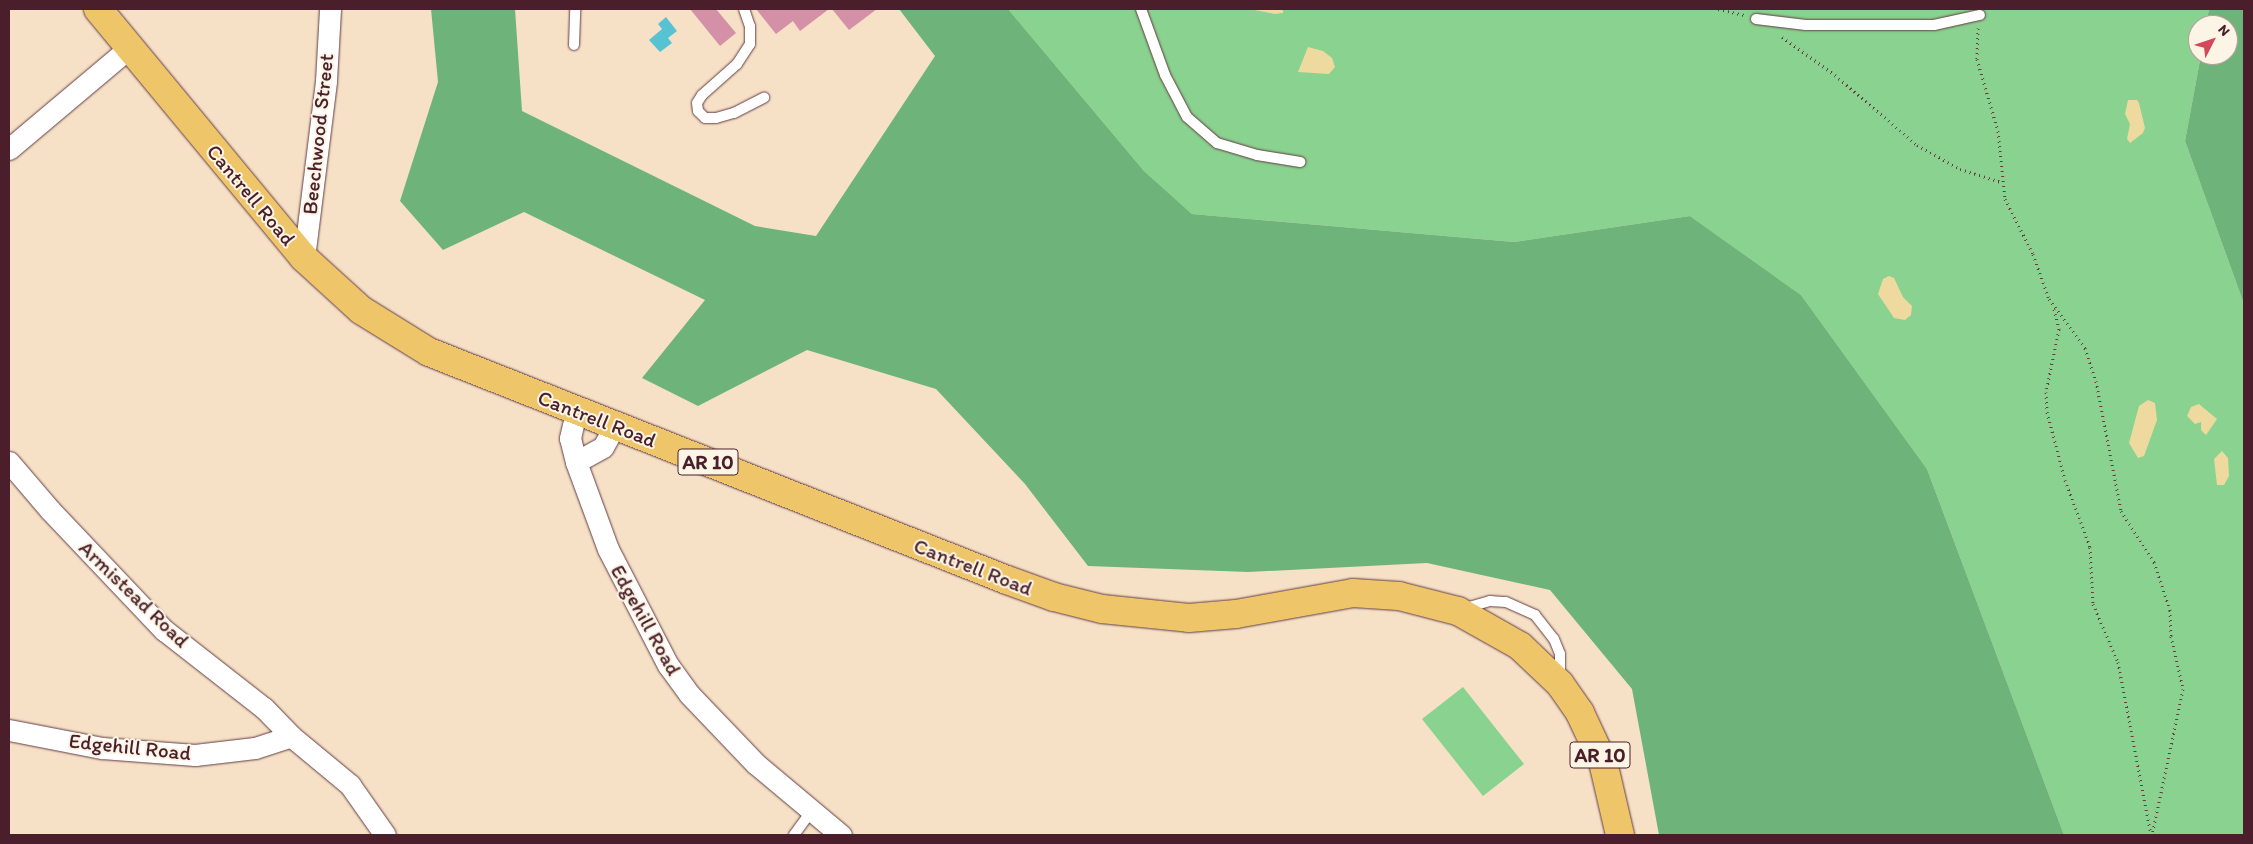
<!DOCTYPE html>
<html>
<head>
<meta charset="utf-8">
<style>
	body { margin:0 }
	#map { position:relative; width:2253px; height:844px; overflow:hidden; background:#f6e1c7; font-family:Itim,sans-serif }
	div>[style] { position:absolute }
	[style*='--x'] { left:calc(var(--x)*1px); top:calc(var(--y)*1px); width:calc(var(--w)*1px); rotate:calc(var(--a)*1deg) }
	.green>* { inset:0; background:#89d28f }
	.forest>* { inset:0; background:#6eb47a }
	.sand>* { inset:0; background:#eeda9e }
	.water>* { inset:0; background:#57c2d2 }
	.building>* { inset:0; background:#d390a7 }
	.path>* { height:3px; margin-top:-1.5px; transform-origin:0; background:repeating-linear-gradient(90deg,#643c42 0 1px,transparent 0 5px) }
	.roads { filter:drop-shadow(0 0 1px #643c42) drop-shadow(0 0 1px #643c42) }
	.service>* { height:10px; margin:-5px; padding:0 5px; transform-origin:5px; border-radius:5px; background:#fff }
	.minor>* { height:21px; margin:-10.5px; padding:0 10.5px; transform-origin:10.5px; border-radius:10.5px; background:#fff }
	.primary>* { height:28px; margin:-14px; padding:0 14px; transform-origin:14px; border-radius:14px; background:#eec569 }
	span { translate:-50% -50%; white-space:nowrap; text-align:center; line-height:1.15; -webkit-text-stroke:4px #fcf5e5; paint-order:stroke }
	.shield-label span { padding:1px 4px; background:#fcf5e5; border:1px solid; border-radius:4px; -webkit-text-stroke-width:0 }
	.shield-label { font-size:20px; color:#4a1f2b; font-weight:700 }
	.street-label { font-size:21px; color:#4a1f2b }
	.frame { position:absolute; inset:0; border:10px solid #4a1f2b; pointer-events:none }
	.north { position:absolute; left:2188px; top:15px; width:50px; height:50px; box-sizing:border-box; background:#fcf5e5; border:1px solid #b59f9b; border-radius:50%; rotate:49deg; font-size:14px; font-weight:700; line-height:20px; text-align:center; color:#4a1f2b }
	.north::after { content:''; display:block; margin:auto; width:18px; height:22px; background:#d1495b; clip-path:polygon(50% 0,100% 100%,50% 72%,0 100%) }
</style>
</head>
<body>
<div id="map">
	<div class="green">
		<div style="clip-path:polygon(1008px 9px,2209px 9px,2206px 25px,2198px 25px,2198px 55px,2201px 55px,2185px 141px,2244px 304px,2244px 835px,2064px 835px,1927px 469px,1801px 295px,1690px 216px,1514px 242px,1192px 214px,1144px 171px)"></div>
		<div style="clip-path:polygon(1463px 687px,1524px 764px,1483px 796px,1422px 719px)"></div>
	</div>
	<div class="forest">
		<div style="clip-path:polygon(431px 9px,515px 9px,522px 111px,755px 226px,816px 236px,935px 56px,899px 9px,1008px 9px,1144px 171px,1192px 214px,1514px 242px,1690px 216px,1801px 295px,1927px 469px,2064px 835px,1659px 835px,1632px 689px,1550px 590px,1427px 563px,1248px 572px,1088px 566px,1025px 484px,936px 389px,807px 350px,698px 406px,642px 378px,705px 300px,524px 212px,443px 250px,400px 201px,438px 82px)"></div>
		<div style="clip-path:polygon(2209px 9px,2244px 9px,2244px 304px,2185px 141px,2201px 55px,2228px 55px,2228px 25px,2206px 25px)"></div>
	</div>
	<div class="sand">
		<div style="clip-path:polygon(1250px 9px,1283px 9px,1283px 13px,1275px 14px)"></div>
		<div style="clip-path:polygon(1308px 47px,1323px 51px,1332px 58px,1335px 67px,1329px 74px,1298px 72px)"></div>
		<div style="clip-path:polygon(2128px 100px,2137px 100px,2139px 103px,2145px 128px,2143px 133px,2130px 143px,2127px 139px,2130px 124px,2125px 114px)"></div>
		<div style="clip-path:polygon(1889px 276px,1894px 278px,1903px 297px,1912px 306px,1911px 315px,1905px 320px,1894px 318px,1878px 294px,1883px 279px)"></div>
		<div style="clip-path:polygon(2148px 400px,2155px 403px,2157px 420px,2144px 456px,2138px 458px,2129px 443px,2139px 406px)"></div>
		<div style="clip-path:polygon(2199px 404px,2217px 419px,2206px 435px,2201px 430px,2201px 422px,2195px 424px,2187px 416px,2191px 407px)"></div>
		<div style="clip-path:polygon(2222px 451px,2228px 458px,2229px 476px,2224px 485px,2217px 485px,2214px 459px)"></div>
	</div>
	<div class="water">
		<div style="clip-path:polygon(666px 17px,677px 31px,668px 38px,672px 43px,660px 52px,649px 40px,662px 29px,658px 24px)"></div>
	</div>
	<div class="building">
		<div style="clip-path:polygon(690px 9px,716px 9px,736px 33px,720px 46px)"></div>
		<div style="clip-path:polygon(756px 9px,829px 9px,800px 31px,793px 21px,776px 34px)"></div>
		<div style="clip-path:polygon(832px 9px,877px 9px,849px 30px)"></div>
	</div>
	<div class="path">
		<div style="--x:1718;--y:9;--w:27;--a:13"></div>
		<div style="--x:1978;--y:28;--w:31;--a:92"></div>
		<div style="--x:1977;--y:59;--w:75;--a:73.7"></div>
		<div style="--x:1998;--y:131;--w:68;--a:84.1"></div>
		<div style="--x:2005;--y:199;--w:62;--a:63"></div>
		<div style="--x:2033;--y:254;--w:48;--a:70.4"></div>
		<div style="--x:2049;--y:299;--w:61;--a:53.7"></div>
		<div style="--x:2085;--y:348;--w:35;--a:72"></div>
		<div style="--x:2096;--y:381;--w:132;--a:79.1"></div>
		<div style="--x:2121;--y:511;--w:61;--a:57.1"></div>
		<div style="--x:2154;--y:562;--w:51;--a:71.6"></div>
		<div style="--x:2170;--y:610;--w:26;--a:88"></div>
		<div style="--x:2171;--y:636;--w:54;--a:77.2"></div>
		<div style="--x:2183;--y:689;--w:149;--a:102"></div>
		<div style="--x:1782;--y:37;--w:65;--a:35.6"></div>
		<div style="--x:1835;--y:75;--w:108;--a:40.5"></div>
		<div style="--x:1917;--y:145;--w:49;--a:29.2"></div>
		<div style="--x:1960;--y:169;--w:43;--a:17.6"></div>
		<div style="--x:2054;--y:309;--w:21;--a:76"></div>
		<div style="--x:2059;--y:329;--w:64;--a:101.7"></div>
		<div style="--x:2046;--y:392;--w:20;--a:87"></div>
		<div style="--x:2047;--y:412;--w:70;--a:75.2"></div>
		<div style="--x:2065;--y:480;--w:72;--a:69.5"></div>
		<div style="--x:2090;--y:547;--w:57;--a:87"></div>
		<div style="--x:2093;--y:604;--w:63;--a:66.7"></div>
		<div style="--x:2118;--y:662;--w:176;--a:79.2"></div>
	</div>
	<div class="roads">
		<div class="service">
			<div style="--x:744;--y:9;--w:18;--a:71"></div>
			<div style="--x:750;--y:26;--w:18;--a:90"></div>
			<div style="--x:750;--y:44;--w:24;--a:123"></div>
			<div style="--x:737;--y:64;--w:47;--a:138.5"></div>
			<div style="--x:702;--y:95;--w:9;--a:122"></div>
			<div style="--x:697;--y:103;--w:8;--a:83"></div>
			<div style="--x:698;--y:111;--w:10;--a:45"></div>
			<div style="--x:705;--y:118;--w:11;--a:0"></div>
			<div style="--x:716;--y:118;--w:19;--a:-16"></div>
			<div style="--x:734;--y:113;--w:34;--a:-27"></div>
			<div style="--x:1141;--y:9;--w:70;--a:70"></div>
			<div style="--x:1165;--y:75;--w:47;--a:62.4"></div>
			<div style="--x:1187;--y:117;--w:40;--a:41"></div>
			<div style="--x:1217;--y:143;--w:42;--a:16.7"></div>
			<div style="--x:1257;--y:155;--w:44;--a:9.2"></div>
			<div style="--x:1756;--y:19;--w:50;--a:6.8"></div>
			<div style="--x:1806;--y:25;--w:128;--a:0"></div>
			<div style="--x:1934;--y:25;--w:47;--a:-12.3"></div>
			<div style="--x:574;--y:45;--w:36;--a:-88"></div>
			<div style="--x:1462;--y:609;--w:29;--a:-16"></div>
			<div style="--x:1490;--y:601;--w:16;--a:4"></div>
			<div style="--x:1506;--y:602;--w:32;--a:24"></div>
			<div style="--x:1535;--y:615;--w:31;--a:52"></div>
			<div style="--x:1554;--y:639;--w:16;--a:68"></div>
			<div style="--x:1560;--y:654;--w:24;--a:90"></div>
			<div style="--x:794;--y:835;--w:29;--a:-54"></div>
		</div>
		<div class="minor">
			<div style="--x:9;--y:149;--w:158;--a:-40.1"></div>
			<div style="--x:304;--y:258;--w:178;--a:-82.9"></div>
			<div style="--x:326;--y:81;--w:72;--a:-86.8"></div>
			<div style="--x:576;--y:412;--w:27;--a:103"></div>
			<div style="--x:570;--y:438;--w:25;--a:76"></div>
			<div style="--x:576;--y:462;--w:93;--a:69.8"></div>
			<div style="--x:608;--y:549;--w:131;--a:62.7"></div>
			<div style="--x:668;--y:665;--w:36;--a:54"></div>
			<div style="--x:689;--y:694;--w:97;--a:46.3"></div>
			<div style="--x:756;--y:764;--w:111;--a:39.9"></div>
			<div style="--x:9;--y:462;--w:63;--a:49.5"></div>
			<div style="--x:50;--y:510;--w:166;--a:46.5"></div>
			<div style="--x:164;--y:630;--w:127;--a:38"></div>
			<div style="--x:264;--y:708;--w:39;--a:46"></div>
			<div style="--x:576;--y:462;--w:31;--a:-29"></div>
			<div style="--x:603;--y:447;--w:25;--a:-61"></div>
			<div style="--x:9;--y:730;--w:95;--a:11"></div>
			<div style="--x:102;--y:748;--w:93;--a:4.3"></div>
			<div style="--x:195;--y:755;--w:60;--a:-6.7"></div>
			<div style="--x:255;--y:748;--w:38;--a:-18"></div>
			<div style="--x:291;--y:736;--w:77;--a:39.7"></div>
			<div style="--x:350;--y:785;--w:61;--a:55"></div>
		</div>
		<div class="primary">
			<div style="--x:98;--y:9;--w:323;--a:50.4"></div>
			<div style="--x:304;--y:258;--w:77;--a:42.4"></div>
			<div style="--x:361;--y:310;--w:80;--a:31.7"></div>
			<div style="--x:429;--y:352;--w:621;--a:21.53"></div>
			<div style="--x:1007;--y:580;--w:50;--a:19.9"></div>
			<div style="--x:1054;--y:597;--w:49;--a:14"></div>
			<div style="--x:1102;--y:609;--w:87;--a:5.9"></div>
			<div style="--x:1189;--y:618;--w:47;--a:-4.9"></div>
			<div style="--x:1236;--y:614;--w:119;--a:-10.2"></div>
			<div style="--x:1353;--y:593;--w:46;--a:3.7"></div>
			<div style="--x:1399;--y:596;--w:61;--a:14.3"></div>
			<div style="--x:1458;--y:611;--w:71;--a:29.4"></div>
			<div style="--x:1520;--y:646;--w:55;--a:43.5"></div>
			<div style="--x:1560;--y:684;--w:35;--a:55"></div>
			<div style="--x:1580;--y:713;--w:54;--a:64.9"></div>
			<div style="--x:1603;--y:762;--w:75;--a:76.9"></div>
		</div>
	</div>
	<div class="shield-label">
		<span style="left:708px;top:462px">AR 10</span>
		<span style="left:1600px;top:755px">AR 10</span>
	</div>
	<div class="street-label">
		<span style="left:318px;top:134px;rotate:-84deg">Beechwood Street</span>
		<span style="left:251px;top:195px;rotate:50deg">Cantrell Road</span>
		<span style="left:597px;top:419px;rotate:21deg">Cantrell Road</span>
		<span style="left:973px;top:567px;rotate:21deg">Cantrell Road</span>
		<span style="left:134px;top:594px;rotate:44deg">Armistead Road</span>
		<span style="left:646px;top:620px;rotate:61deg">Edgehill Road</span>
		<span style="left:130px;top:747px;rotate:6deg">Edgehill Road</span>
	</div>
	<div class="frame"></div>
	<div class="north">N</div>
</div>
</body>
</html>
